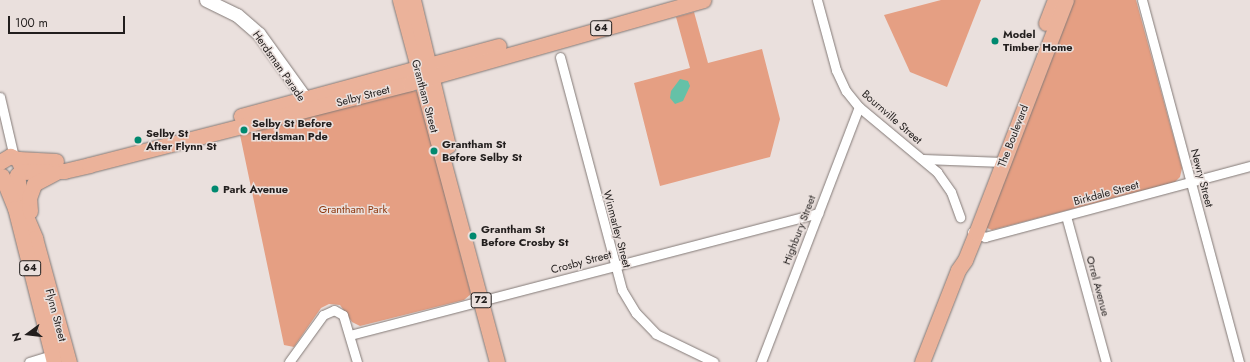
<!DOCTYPE html>
<html>
<head>
<meta charset="utf-8">
<style>
	body { margin:0 }
	#map { position:relative; width:1250px; height:362px; overflow:hidden; background:#eae0dd; font-family:Jost,sans-serif }
	div>[style] { position:absolute }
	[style*='--x'] { left:calc(var(--x)*1px); top:calc(var(--y)*1px); width:calc(var(--w)*1px); rotate:calc(var(--a)*1deg) }
	.green>* { inset:0; background:#e59f83 }
	.water>* { inset:0; background:#65c1a7 }
	.roads { filter:drop-shadow(0 0 1px #837a77) drop-shadow(0 0 1px #837a77) }
	.street>* { height:9px; margin:-4.5px; padding:0 4.5px; transform-origin:4.5px; border-radius:4.5px; background:#fff }
	.secondary>* { height:13px; margin:-6.5px; padding:0 6.5px; transform-origin:6.5px; border-radius:6.5px; background:#fff }
	.primary>* { height:15px; margin:-7.5px; padding:0 7.5px; transform-origin:7.5px; border-radius:7.5px; background:#ebb29a }
	.dots>* { width:11px; height:11px; translate:-50% -50%; box-sizing:border-box; border:2px solid #eae0dd; border-radius:50% }
	span { translate:-50% -50%; white-space:nowrap; text-align:center; line-height:1.15; -webkit-text-stroke:3px #eae0dd; paint-order:stroke }
	.shield-label span { padding:1px 3px; background:#eae0dd; border:1px solid; border-radius:3px; -webkit-text-stroke-width:0 }
	.shield-label { font-size:10px; color:#221e1d; font-weight:700 }
	.poi-label { font-size:11px; color:#221e1d; font-weight:700 }
	.left { translate:0 -50%; text-align:left }
	.street-label { font-size:11px; color:#221e1d }
	.park-label { font-size:11px; color:#8e380f }
	.north { position:absolute; left:8px; top:314px; width:40px; height:40px; -webkit-text-stroke:3px #eae0dd; paint-order:stroke; rotate:255deg; font-size:11px; font-weight:700; line-height:16px; text-align:center; color:#221e1d }
	.north::after { content:''; display:block; margin:auto; width:14px; height:18px; background:#221e1d; clip-path:polygon(50% 0,100% 100%,50% 72%,0 100%) }
	.scale { position:absolute; left:8px; top:16px; width:117px; height:18px; box-sizing:border-box; border:2px solid #221e1d; border-top:0; padding-left:5px; font-size:12px; line-height:14px; white-space:nowrap; color:#221e1d; -webkit-text-stroke:3px #eae0dd; paint-order:stroke }
</style>
</head>
<body>
<div id="map">
	<div class="green">
		<div style="clip-path:polygon(941px 0,981px 0,947px 87px,910px 72px,884px 15px)"></div>
		<div style="clip-path:polygon(1070px 0,1136px 0,1182px 168px,1180px 177px,1175px 182px,992px 230px,987px 228px,985px 221px)"></div>
		<div style="clip-path:polygon(694px 12px,708px 63px,762px 49px,780px 119px,770px 157px,660px 186px,634px 83px,690px 68px,676px 17px)"></div>
		<div style="clip-path:polygon(412px 90px,418px 92px,471px 294px,464px 300px,360px 326px,352px 322px,340px 305px,329px 304px,321px 308px,294px 347px,284px 345px,239px 130px)"></div>
	</div>
	<div class="water">
		<div style="clip-path:polygon(680px 79px,688px 81px,690px 86px,683px 101px,675px 104px,670px 98px,671px 91px)"></div>
	</div>
	<div class="roads">
		<div class="street">
			<div style="--x:817;--y:0;--w:73;--a:74.8"></div>
			<div style="--x:836;--y:70;--w:23;--a:65"></div>
			<div style="--x:846;--y:91;--w:21;--a:51"></div>
			<div style="--x:859;--y:107;--w:102;--a:39.8"></div>
			<div style="--x:937;--y:172;--w:24;--a:55"></div>
			<div style="--x:951;--y:192;--w:27;--a:70"></div>
			<div style="--x:1142;--y:0;--w:375;--a:75"></div>
			<div style="--x:560;--y:57;--w:241;--a:75.1"></div>
			<div style="--x:622;--y:290;--w:27;--a:59"></div>
			<div style="--x:636;--y:313;--w:29;--a:46"></div>
			<div style="--x:656;--y:334;--w:64;--a:25.8"></div>
			<div style="--x:0;--y:97;--w:62;--a:76.9"></div>
			<div style="--x:923;--y:159;--w:80;--a:2.1"></div>
			<div style="--x:1066;--y:216;--w:151;--a:74.7"></div>
			<div style="--x:972;--y:232;--w:14;--a:21"></div>
			<div style="--x:985;--y:237;--w:274;--a:-15"></div>
			<div style="--x:350;--y:335;--w:484;--a:-14.6"></div>
			<div style="--x:29;--y:362;--w:28;--a:-17"></div>
			<div style="--x:289;--y:362;--w:58;--a:-54.1"></div>
			<div style="--x:323;--y:315;--w:12;--a:-24"></div>
			<div style="--x:334;--y:310;--w:10;--a:29"></div>
			<div style="--x:343;--y:315;--w:49;--a:73.4"></div>
			<div style="--x:761;--y:362;--w:273;--a:-69"></div>
		</div>
		<div class="secondary">
			<div style="--x:206;--y:0;--w:34;--a:26"></div>
			<div style="--x:237;--y:15;--w:29;--a:41"></div>
			<div style="--x:259;--y:34;--w:79;--a:54.3"></div>
			<div style="--x:305;--y:98;--w:10;--a:73"></div>
		</div>
		<div class="primary">
			<div style="--x:400;--y:0;--w:375;--a:75"></div>
			<div style="--x:413;--y:0;--w:150;--a:76.5"></div>
			<div style="--x:1046;--y:23;--w:25;--a:-69"></div>
			<div style="--x:241;--y:116;--w:267;--a:-15.2"></div>
			<div style="--x:18;--y:159;--w:38;--a:3"></div>
			<div style="--x:0;--y:162;--w:12;--a:-31"></div>
			<div style="--x:10;--y:156;--w:9;--a:21"></div>
			<div style="--x:18;--y:159;--w:9;--a:69"></div>
			<div style="--x:20;--y:172;--w:44;--a:-1.3"></div>
			<div style="--x:64;--y:171;--w:26;--a:-13"></div>
			<div style="--x:89;--y:165;--w:331;--a:-14.3"></div>
			<div style="--x:410;--y:83;--w:305;--a:-15.8"></div>
			<div style="--x:17;--y:175;--w:32;--a:81"></div>
			<div style="--x:22;--y:207;--w:34;--a:67"></div>
			<div style="--x:35;--y:238;--w:129;--a:74.7"></div>
			<div style="--x:2;--y:176;--w:35;--a:68"></div>
			<div style="--x:15;--y:208;--w:159;--a:75.8"></div>
			<div style="--x:30;--y:211;--w:13;--a:-94"></div>
			<div style="--x:29;--y:198;--w:15;--a:-70"></div>
			<div style="--x:34;--y:184;--w:24;--a:-28"></div>
			<div style="--x:922;--y:362;--w:99;--a:-68.6"></div>
			<div style="--x:958;--y:270;--w:12;--a:-55"></div>
			<div style="--x:965;--y:260;--w:29;--a:-68"></div>
			<div style="--x:976;--y:233;--w:250;--a:-68.9"></div>
		</div>
	</div>
	<div class="dots">
		<div style="left:995px;top:41px;background:#00896f"></div>
		<div style="left:244px;top:130px;background:#00896f"></div>
		<div style="left:138px;top:140px;background:#00896f"></div>
		<div style="left:434px;top:151px;background:#00896f"></div>
		<div style="left:215px;top:189px;background:#00896f"></div>
		<div style="left:473px;top:236px;background:#00896f"></div>
	</div>
	<div class="shield-label">
		<span style="left:601px;top:28px">64</span>
		<span style="left:30px;top:268px">64</span>
		<span style="left:481px;top:300px">72</span>
	</div>
	<div class="poi-label">
		<span class="left" style="left:1003px;top:41px">Model<br>Timber Home</span>
		<span class="left" style="left:252px;top:130px">Selby St Before<br>Herdsman Pde</span>
		<span class="left" style="left:146px;top:140px">Selby St<br>After Flynn St</span>
		<span class="left" style="left:442px;top:151px">Grantham St<br>Before Selby St</span>
		<span class="left" style="left:223px;top:189px">Park Avenue</span>
		<span class="left" style="left:481px;top:236px">Grantham St<br>Before Crosby St</span>
	</div>
	<div class="street-label">
		<span style="left:279px;top:66px;rotate:55deg">Herdsman Parade</span>
		<span style="left:363px;top:96px;rotate:-15deg">Selby Street</span>
		<span style="left:425px;top:96px;rotate:75deg">Grantham Street</span>
		<span style="left:892px;top:117px;rotate:41deg">Bournville Street</span>
		<span style="left:1013px;top:136px;rotate:-69deg">The Boulevard</span>
		<span style="left:1202px;top:178px;rotate:75deg">Newry Street</span>
		<span style="left:1106px;top:193px;rotate:-15deg">Birkdale Street</span>
		<span style="left:617px;top:229px;rotate:75deg">Winmarley Street</span>
		<span style="left:799px;top:230px;rotate:-69deg">Highbury Street</span>
		<span style="left:581px;top:262px;rotate:-15deg">Crosby Street</span>
		<span style="left:1098px;top:286px;rotate:75deg">Orrel Avenue</span>
		<span style="left:56px;top:315px;rotate:75deg">Flynn Street</span>
	</div>
	<div class="park-label">
		<span style="left:353px;top:209px">Grantham Park</span>
	</div>
	<div class="north">N</div>
	<div class="scale">100 m</div>
</div>
</body>
</html>
